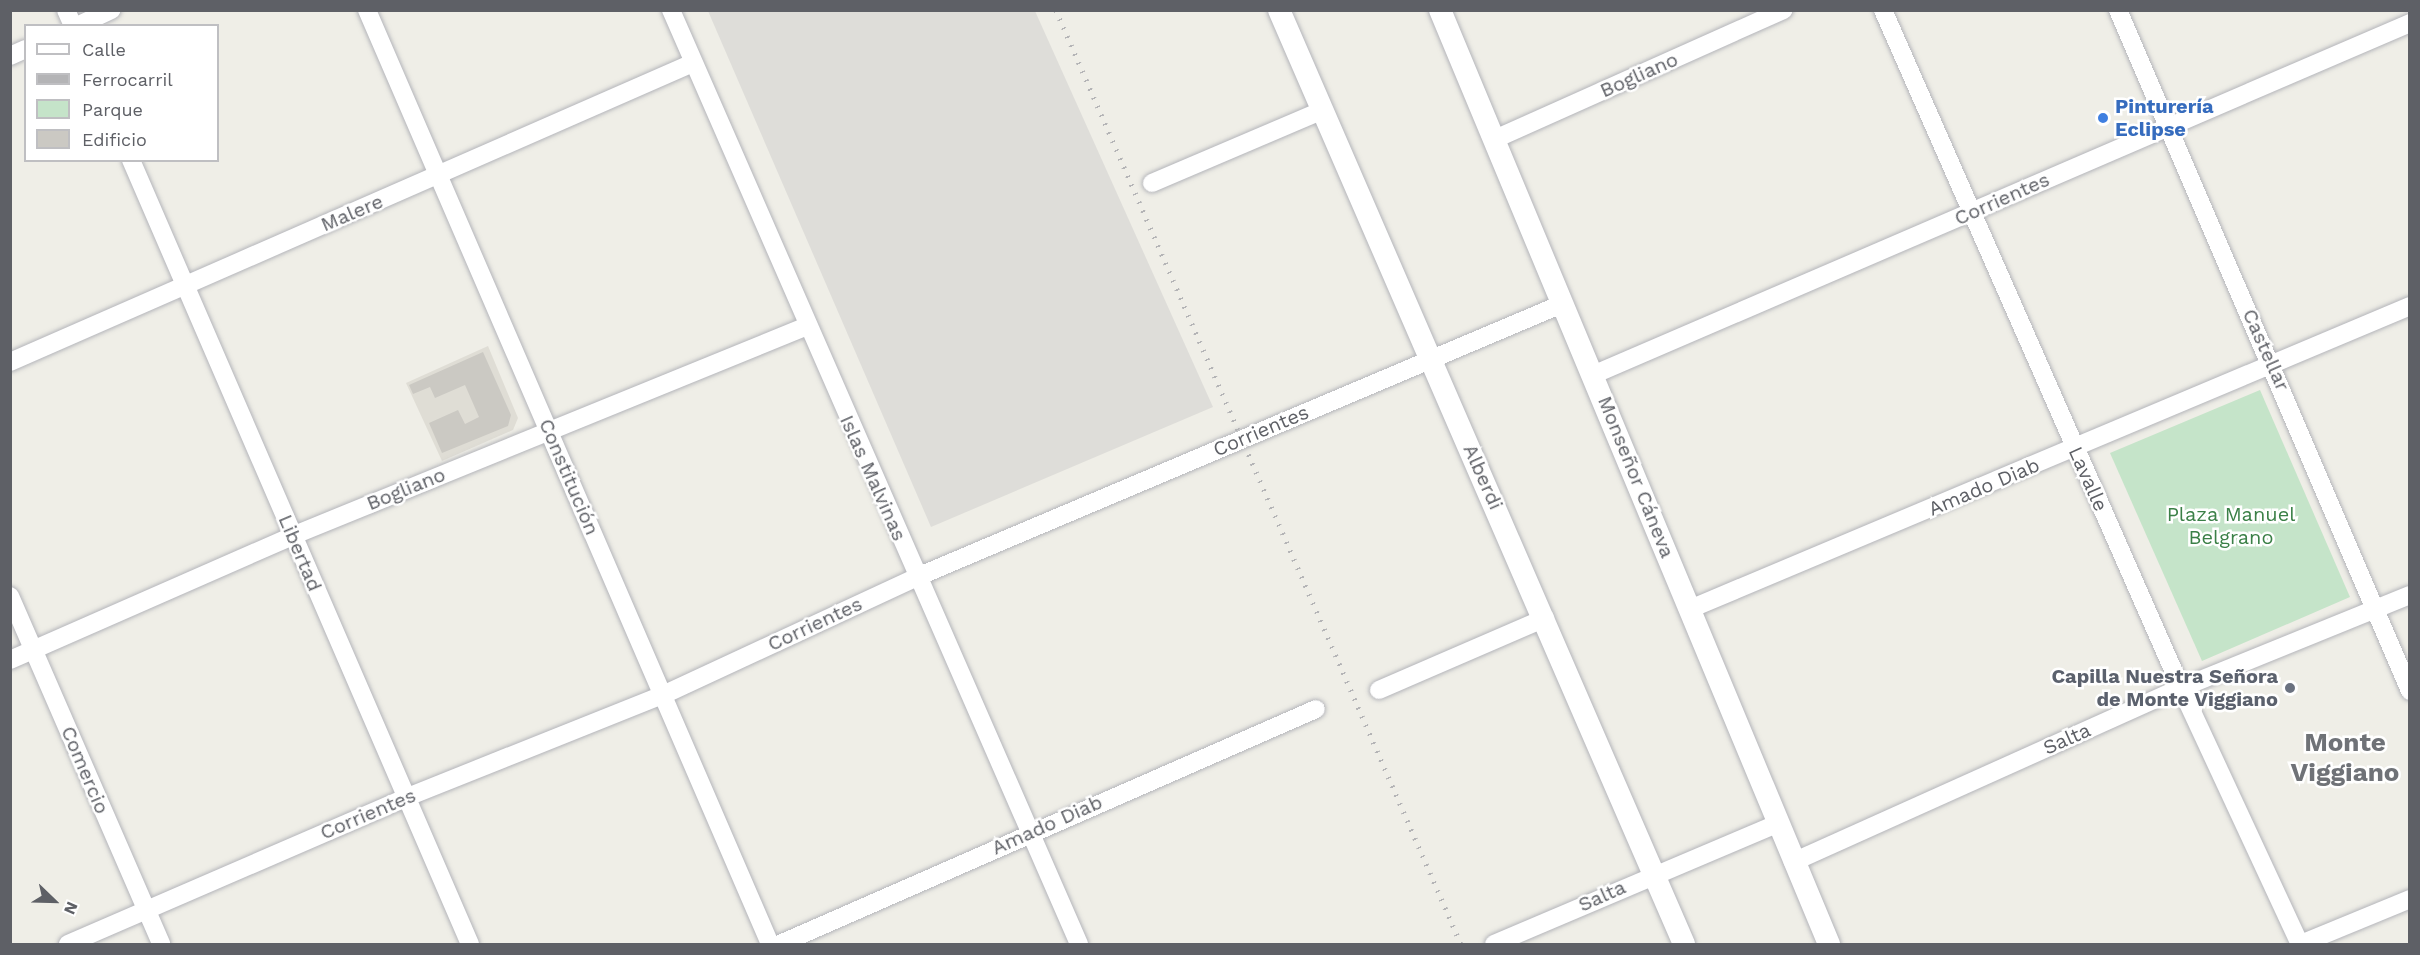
<!DOCTYPE html>
<html>
<head>
<meta charset="utf-8">
<style>
	body { margin:0 }
	#map { position:relative; width:2420px; height:955px; overflow:hidden; background:#efeee7; font-family:"Work Sans",sans-serif }
	div>[style] { position:absolute }
	[style*='--x'] { left:calc(var(--x)*1px); top:calc(var(--y)*1px); width:calc(var(--w)*1px); rotate:calc(var(--a)*1deg) }
	.industrial>* { inset:0; background:#deddd9 }
	.education>* { inset:0; background:#dfddd5 }
	.green>* { inset:0; background:#c5e4c9 }
	.building>* { inset:0; background:#cbc9c3 }
	.roads { filter:drop-shadow(0 0 2px #b4b5ba) drop-shadow(0 0 2px #b4b5ba) }
	.minor>* { height:18px; margin:-9px; padding:0 9px; transform-origin:9px; border-radius:9px; background:#fff }
	.tertiary>* { height:22px; margin:-11px; padding:0 11px; transform-origin:11px; border-radius:11px; background:#fff }
	.rail>* { height:4.5px; margin-top:-2.25px; transform-origin:0; background:repeating-linear-gradient(90deg,#b4b4b6 0 1.5px,transparent 0 9.5px) }
	.dots>* { width:16px; height:16px; translate:-50% -50%; box-sizing:border-box; border:3px solid #fff; border-radius:50% }
	span { translate:-50% -50%; white-space:nowrap; text-align:center; line-height:1.15; -webkit-text-stroke:5px #fff; paint-order:stroke }
	.street-label { font-size:20px; color:#5e6066 }
	.shop-label { font-size:20px; color:#366cbe; font-weight:700 }
	.left { translate:0 -50%; text-align:left }
	.park-label { font-size:20px; color:#3b8047 }
	.worship-label { font-size:20px; color:#5b616d; font-weight:700 }
	.right { translate:-100% -50%; text-align:right }
	.district-label { font-size:26px; color:#6f7277; font-weight:700 }
	.frame { position:absolute; inset:0; border:12px solid #5e6066; pointer-events:none }
	.legend { position:absolute; left:24px; top:24px; width:195px; height:138px; box-sizing:border-box; background:#fff; border:2px solid #bfbfc2; margin:0; padding:8px 10px; list-style:none; font-size:18px; color:#5e6066 }
	.legend li { display:flex; align-items:center; gap:12px; height:30px }
	.legend b { width:30px; border:2px solid #bfbfc2 }
	.north { position:absolute; left:24px; top:871px; width:60px; height:60px; -webkit-text-stroke:4px #fff; paint-order:stroke; rotate:113deg; font-size:16px; font-weight:700; line-height:24px; text-align:center; color:#5e6066 }
	.north::after { content:''; display:block; margin:auto; width:21px; height:27px; background:#5e6066; clip-path:polygon(50% 0,100% 100%,50% 72%,0 100%) }
</style>
</head>
<body>
<div id="map">
	<div class="industrial">
		<div style="clip-path:polygon(708px 11px,1035px 11px,1213px 407px,931px 527px)"></div>
	</div>
	<div class="education">
		<div style="clip-path:polygon(488px 346px,518px 418px,513px 430px,442px 461px,406px 383px)"></div>
	</div>
	<div class="green">
		<div style="clip-path:polygon(2260px 390px,2350px 597px,2202px 661px,2110px 453px)"></div>
	</div>
	<div class="building">
		<div style="clip-path:polygon(483px 352px,511px 415px,508px 426px,442px 453px,429px 423px,458px 410px,465px 424px,479px 417px,465px 385px,435px 398px,430px 387px,413px 394px,409px 385px)"></div>
	</div>
	<div class="roads">
		<div class="minor">
			<div style="--x:66;--y:10;--w:17;--a:66"></div>
			<div style="--x:367;--y:10;--w:1017;--a:66.66"></div>
			<div style="--x:671;--y:10;--w:1019;--a:66.4"></div>
			<div style="--x:1883;--y:10;--w:741;--a:66.27"></div>
			<div style="--x:2181;--y:688;--w:282;--a:65.1"></div>
			<div style="--x:2118;--y:10;--w:741;--a:66.79"></div>
			<div style="--x:77;--y:26;--w:38;--a:-25"></div>
			<div style="--x:10;--y:56;--w:17;--a:-24"></div>
			<div style="--x:1495;--y:139;--w:316;--a:-24.1"></div>
			<div style="--x:131;--y:160;--w:854;--a:66.62"></div>
			<div style="--x:1152;--y:183;--w:186;--a:-23.1"></div>
			<div style="--x:10;--y:362;--w:746;--a:-23.64"></div>
			<div style="--x:1595;--y:374;--w:887;--a:-23.3"></div>
			<div style="--x:10;--y:596;--w:379;--a:66.5"></div>
			<div style="--x:1690;--y:609;--w:781;--a:-22.82"></div>
			<div style="--x:10;--y:660;--w:308;--a:-23.7"></div>
			<div style="--x:292;--y:536;--w:554;--a:-22.17"></div>
			<div style="--x:1379;--y:690;--w:181;--a:-23.4"></div>
			<div style="--x:1793;--y:862;--w:425;--a:-24.2"></div>
			<div style="--x:2181;--y:688;--w:247;--a:-22.1"></div>
			<div style="--x:68;--y:944;--w:367;--a:-23.4"></div>
			<div style="--x:405;--y:798;--w:278;--a:-21.8"></div>
			<div style="--x:663;--y:695;--w:280;--a:-24.9"></div>
			<div style="--x:917;--y:577;--w:700;--a:-22.94"></div>
			<div style="--x:780;--y:944;--w:585;--a:-23.67"></div>
			<div style="--x:1494;--y:944;--w:307;--a:-23"></div>
			<div style="--x:2301;--y:944;--w:118;--a:-22.4"></div>
		</div>
		<div class="tertiary">
			<div style="--x:1279;--y:10;--w:1018;--a:66.56"></div>
			<div style="--x:1440;--y:10;--w:1012;--a:67.39"></div>
		</div>
	</div>
	<div class="rail">
		<div style="--x:1056;--y:10;--w:1018;--a:66.56"></div>
	</div>
	<div class="dots">
		<div style="left:2103px;top:118px;background:#3f7fe0"></div>
		<div style="left:2290px;top:688px;background:#6b7280"></div>
	</div>
	<div class="street-label">
		<span style="left:1639px;top:75px;rotate:-24deg">Bogliano</span>
		<span style="left:2002px;top:199px;rotate:-24deg">Corrientes</span>
		<span style="left:352px;top:213px;rotate:-23deg">Malere</span>
		<span style="left:2266px;top:350px;rotate:66deg">Castellar</span>
		<span style="left:1261px;top:431px;rotate:-23deg">Corrientes</span>
		<span style="left:569px;top:477px;rotate:67deg">Constitución</span>
		<span style="left:1483px;top:477px;rotate:66deg">Alberdi</span>
		<span style="left:1636px;top:477px;rotate:68deg">Monseñor Cáneva</span>
		<span style="left:873px;top:478px;rotate:66deg">Islas Malvinas</span>
		<span style="left:2088px;top:479px;rotate:66deg">Lavalle</span>
		<span style="left:1984px;top:487px;rotate:-23deg">Amado Diab</span>
		<span style="left:406px;top:489px;rotate:-22deg">Bogliano</span>
		<span style="left:300px;top:553px;rotate:67deg">Libertad</span>
		<span style="left:815px;top:624px;rotate:-25deg">Corrientes</span>
		<span style="left:2067px;top:739px;rotate:-24deg">Salta</span>
		<span style="left:85px;top:770px;rotate:67deg">Comercio</span>
		<span style="left:368px;top:814px;rotate:-23deg">Corrientes</span>
		<span style="left:1047px;top:825px;rotate:-24deg">Amado Diab</span>
		<span style="left:1602px;top:896px;rotate:-24deg">Salta</span>
	</div>
	<div class="shop-label">
		<span class="left" style="left:2115px;top:118px">Pinturería<br>Eclipse</span>
	</div>
	<div class="park-label">
		<span style="left:2231px;top:526px">Plaza Manuel<br>Belgrano</span>
	</div>
	<div class="worship-label">
		<span class="right" style="left:2278px;top:688px">Capilla Nuestra Señora<br>de Monte Viggiano</span>
	</div>
	<div class="district-label">
		<span style="left:2345px;top:758px">Monte<br>Viggiano</span>
	</div>
	<div class="frame"></div>
	<ul class="legend">
	<li><b style="height:8px;background:#fff"></b>Calle</li>
	<li><b style="height:8px;background:#b4b4b6"></b>Ferrocarril</li>
	<li><b style="height:16px;background:#c5e4c9"></b>Parque</li>
	<li><b style="height:16px;background:#cbc9c3"></b>Edificio</li>
	</ul>
	<div class="north">N</div>
</div>
</body>
</html>
